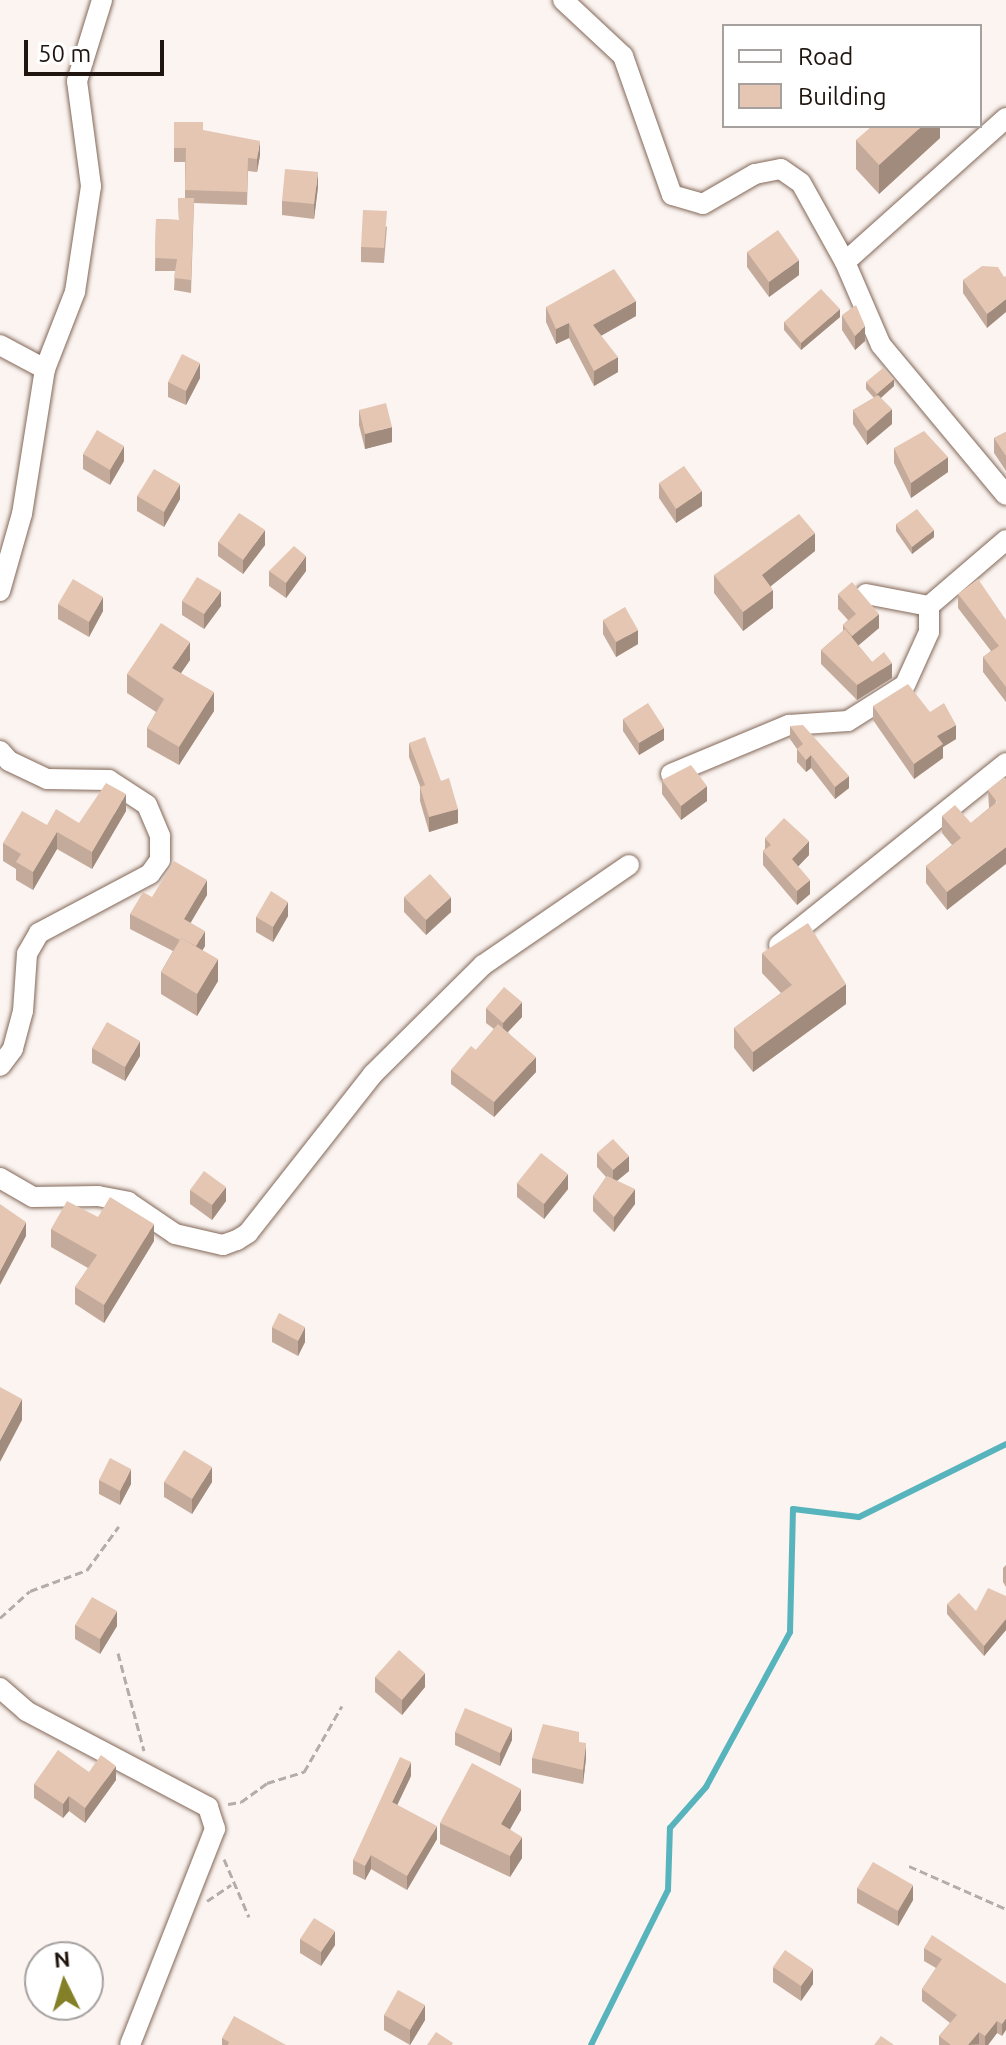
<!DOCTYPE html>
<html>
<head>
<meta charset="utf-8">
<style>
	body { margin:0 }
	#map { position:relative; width:1006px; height:2045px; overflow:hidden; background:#fbf4f1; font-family:Ubuntu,sans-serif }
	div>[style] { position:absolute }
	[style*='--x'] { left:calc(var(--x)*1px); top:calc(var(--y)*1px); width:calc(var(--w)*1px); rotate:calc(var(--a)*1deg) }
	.stream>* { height:6px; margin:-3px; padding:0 3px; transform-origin:3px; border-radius:3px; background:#57b4bd }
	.path>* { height:3px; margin-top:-1.5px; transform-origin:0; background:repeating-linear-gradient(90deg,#b4aca8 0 8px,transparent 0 12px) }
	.roads { filter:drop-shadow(0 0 2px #836858) drop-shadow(0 0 2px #836858) }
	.minor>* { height:20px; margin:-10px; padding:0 10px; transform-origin:10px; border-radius:10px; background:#fff }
	.wall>* { inset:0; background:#c4aa9a }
	.shaded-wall>* { inset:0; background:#a08b7d }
	.building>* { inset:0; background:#e4c6b3 }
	span { translate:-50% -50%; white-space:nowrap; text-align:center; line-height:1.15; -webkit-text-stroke:6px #fff; paint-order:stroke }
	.legend { position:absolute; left:722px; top:24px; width:260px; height:104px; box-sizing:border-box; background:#fff; border:2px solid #a6a19f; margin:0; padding:10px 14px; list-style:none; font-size:24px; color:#20150f }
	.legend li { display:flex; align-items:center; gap:16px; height:40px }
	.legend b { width:40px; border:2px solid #a6a19f }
	.north { position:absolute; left:24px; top:1941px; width:80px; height:80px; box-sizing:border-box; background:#fff; border:2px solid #a6a19f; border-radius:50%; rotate:355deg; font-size:22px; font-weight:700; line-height:32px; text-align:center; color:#20150f }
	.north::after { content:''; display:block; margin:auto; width:28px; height:36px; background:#838028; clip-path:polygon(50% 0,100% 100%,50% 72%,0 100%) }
	.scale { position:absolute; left:24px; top:40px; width:140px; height:36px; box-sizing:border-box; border:4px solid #20150f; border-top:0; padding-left:10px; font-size:24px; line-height:28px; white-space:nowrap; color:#20150f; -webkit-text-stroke:6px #fff; paint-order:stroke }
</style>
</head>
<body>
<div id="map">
	<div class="stream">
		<div style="--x:591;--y:2045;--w:173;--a:-63.6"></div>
		<div style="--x:668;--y:1890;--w:62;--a:-88.2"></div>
		<div style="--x:670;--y:1828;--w:55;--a:-48.7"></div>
		<div style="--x:706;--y:1787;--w:176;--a:-61.5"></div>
		<div style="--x:790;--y:1632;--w:123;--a:-88.6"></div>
		<div style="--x:793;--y:1509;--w:66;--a:6.9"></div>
		<div style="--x:859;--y:1517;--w:164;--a:-26.4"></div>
	</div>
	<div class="path">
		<div style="--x:0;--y:1618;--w:40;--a:-42"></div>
		<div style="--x:30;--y:1591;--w:61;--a:-20.2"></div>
		<div style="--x:87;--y:1570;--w:54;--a:-54"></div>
		<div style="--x:118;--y:1653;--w:101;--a:75.1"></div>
		<div style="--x:228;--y:1804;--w:13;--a:-9"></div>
		<div style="--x:241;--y:1802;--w:32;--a:-36"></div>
		<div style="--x:267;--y:1783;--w:39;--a:-17"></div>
		<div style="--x:304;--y:1772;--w:76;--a:-60.1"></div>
		<div style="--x:224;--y:1859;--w:63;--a:66.7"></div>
		<div style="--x:909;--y:1866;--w:106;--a:23.9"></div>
		<div style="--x:207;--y:1901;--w:29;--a:-34"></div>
	</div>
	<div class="roads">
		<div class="minor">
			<div style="--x:563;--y:0;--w:82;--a:43"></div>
			<div style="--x:623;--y:56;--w:147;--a:70.6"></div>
			<div style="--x:672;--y:195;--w:32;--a:16"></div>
			<div style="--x:703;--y:204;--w:60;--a:-30"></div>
			<div style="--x:755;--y:174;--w:26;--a:-11"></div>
			<div style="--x:781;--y:169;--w:24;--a:35"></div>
			<div style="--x:801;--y:183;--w:90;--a:60.9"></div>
			<div style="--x:845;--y:262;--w:90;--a:66.6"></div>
			<div style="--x:881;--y:345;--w:195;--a:50.2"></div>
			<div style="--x:845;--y:262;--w:216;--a:-41.8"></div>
			<div style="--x:0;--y:345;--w:51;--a:28.1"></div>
			<div style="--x:0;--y:591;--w:80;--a:-74.1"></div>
			<div style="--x:22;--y:514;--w:147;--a:-81"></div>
			<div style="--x:45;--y:369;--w:83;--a:-68.7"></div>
			<div style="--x:75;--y:292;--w:107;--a:-81.4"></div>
			<div style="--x:91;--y:186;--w:106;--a:-97.6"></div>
			<div style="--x:77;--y:81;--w:85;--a:-72.8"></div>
			<div style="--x:866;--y:594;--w:64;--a:10.8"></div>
			<div style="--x:929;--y:606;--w:101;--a:-40.6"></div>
			<div style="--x:0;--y:751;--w:13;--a:48"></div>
			<div style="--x:9;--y:761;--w:42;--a:25.3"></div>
			<div style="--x:47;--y:779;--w:62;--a:0.9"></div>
			<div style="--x:109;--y:780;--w:45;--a:33.3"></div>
			<div style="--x:147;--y:805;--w:34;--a:67"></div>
			<div style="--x:160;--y:836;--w:24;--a:90"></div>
			<div style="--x:160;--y:860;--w:17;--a:126"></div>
			<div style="--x:150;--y:874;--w:126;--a:152"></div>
			<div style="--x:39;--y:933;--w:24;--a:120"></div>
			<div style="--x:27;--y:954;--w:57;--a:94"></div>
			<div style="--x:23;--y:1011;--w:39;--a:105"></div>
			<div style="--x:13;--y:1049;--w:21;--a:127"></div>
			<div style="--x:671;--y:774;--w:128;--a:-22.6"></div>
			<div style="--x:789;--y:725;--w:59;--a:-3.9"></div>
			<div style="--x:848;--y:721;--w:67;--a:-32.3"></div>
			<div style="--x:905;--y:685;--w:58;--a:-65.6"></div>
			<div style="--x:929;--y:632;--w:26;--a:-90"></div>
			<div style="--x:779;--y:945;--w:291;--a:-38.7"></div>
			<div style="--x:0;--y:1178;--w:38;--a:30"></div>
			<div style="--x:33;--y:1197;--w:65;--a:-0.9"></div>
			<div style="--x:98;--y:1196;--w:31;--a:11"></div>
			<div style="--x:128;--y:1202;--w:57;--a:34.2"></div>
			<div style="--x:175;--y:1234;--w:49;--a:12.9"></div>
			<div style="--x:223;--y:1245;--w:15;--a:-20"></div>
			<div style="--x:237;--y:1240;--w:13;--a:-32"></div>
			<div style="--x:248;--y:1233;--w:202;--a:-51.8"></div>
			<div style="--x:373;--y:1074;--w:155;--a:-44.7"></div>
			<div style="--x:483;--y:965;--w:177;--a:-34.4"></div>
			<div style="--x:0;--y:1688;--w:35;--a:41"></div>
			<div style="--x:26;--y:1711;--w:206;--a:27.8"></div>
			<div style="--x:208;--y:1807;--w:23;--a:72"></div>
			<div style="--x:215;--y:1829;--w:232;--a:111.5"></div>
		</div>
	</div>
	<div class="wall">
		<div style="clip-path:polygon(174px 122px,203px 130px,260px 155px,257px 172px,248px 171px,247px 205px,194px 203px,191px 293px,174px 290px,175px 271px,155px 271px,156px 219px,179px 220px,178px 198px,185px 198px,185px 162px,174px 162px)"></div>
		<div style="clip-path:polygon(940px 126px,940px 138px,879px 194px,856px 169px,856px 140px)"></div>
		<div style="clip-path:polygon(318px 187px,314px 219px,282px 215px,282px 201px)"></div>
		<div style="clip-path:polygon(387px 226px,384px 263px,361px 262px,361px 247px)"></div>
		<div style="clip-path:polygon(747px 252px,799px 275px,769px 297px,747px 267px)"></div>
		<div style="clip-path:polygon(998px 267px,987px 328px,963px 293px,963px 280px)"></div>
		<div style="clip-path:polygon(546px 307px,636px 316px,601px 336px,618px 372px,594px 386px,569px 338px,556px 344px,546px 322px)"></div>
		<div style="clip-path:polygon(842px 315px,865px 341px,855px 350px,842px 330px)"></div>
		<div style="clip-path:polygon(840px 317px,801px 350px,784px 330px,784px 322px)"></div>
		<div style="clip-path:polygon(200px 378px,186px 405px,168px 397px,168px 382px)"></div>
		<div style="clip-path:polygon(866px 382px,894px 386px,881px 398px,892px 424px,867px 445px,853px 424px,853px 410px,874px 398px,866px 389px)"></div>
		<div style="clip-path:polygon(359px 410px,392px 442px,365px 449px,359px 425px)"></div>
		<div style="clip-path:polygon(1006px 432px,1006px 471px,994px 453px,994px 438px)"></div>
		<div style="clip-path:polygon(894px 448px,948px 472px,911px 498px,894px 463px)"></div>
		<div style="clip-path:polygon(83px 454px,124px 461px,110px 485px,83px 469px)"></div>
		<div style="clip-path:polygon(659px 483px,702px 506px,676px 523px,659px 498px)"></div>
		<div style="clip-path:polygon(137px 496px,180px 499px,164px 527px,137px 511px)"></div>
		<div style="clip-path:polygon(896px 524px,934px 537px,912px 554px,896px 531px)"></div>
		<div style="clip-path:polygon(218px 542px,265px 545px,243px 574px,218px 556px)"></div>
		<div style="clip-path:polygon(815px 551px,771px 586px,773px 608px,743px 631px,714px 593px,714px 575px)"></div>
		<div style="clip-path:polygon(269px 571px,306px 571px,286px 598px,269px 586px)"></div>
		<div style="clip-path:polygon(838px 594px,879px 628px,858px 645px,872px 662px,892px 678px,857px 700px,821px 664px,821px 650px,843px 631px,843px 625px,848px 620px,838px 609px)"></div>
		<div style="clip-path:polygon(958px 594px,1006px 620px,1006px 702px,983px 672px,983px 657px,991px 651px,958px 608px)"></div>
		<div style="clip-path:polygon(182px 601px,221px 606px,204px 629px,182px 615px)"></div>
		<div style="clip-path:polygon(58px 604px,103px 611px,89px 637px,58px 619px)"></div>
		<div style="clip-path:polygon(603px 620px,638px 644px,616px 657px,603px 634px)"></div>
		<div style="clip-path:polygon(190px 660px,181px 673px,214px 711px,179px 765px,147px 747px,147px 728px,156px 712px,127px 693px,127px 674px)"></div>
		<div style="clip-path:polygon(873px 706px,930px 712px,956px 739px,943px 747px,943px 758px,914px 779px,873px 720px)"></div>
		<div style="clip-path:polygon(623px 719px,664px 740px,639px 755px,623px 731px)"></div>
		<div style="clip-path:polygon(790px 726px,849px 788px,835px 799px,811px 768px,806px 772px,797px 762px,797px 749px,790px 739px)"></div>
		<div style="clip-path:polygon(409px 743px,441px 781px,458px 823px,429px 832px,420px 801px,420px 786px,409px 757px)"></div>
		<div style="clip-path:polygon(662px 780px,707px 801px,681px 820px,662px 794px)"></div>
		<div style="clip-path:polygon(1006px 780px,947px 910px,926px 883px,926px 866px,952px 845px,942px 833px,942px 816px,971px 823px,989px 808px,988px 790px)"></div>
		<div style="clip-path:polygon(126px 811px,92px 869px,57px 849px,33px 890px,16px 880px,16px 869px,3px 861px,3px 843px,47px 825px,79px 823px)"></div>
		<div style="clip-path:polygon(765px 838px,809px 855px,798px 866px,810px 894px,797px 905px,763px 865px,763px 851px,765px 849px)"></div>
		<div style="clip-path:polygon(207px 895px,190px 923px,205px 946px,202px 950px,218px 981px,197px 1016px,161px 994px,161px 972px,173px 951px,130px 929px,130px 914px,152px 897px)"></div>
		<div style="clip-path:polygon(404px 897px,451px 912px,426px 935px,404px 912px)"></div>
		<div style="clip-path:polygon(288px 916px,273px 942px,256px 932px,256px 917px)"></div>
		<div style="clip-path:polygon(762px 953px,846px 1004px,753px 1072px,734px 1048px,734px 1028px,781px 993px,762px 973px)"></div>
		<div style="clip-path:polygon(486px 1008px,522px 1017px,508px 1032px,536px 1072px,494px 1117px,451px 1084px,451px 1070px,476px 1050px,494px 1029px,486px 1023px)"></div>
		<div style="clip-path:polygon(92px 1048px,140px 1056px,125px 1081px,92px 1063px)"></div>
		<div style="clip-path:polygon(597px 1153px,629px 1171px,617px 1181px,635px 1204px,614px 1232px,593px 1211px,593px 1196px,606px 1177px,597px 1167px)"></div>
		<div style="clip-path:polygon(517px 1183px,568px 1189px,544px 1219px,517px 1197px)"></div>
		<div style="clip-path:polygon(190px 1190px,226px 1201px,212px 1220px,190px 1204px)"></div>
		<div style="clip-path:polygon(98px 1217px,154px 1241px,104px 1323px,75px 1304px,75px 1287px,88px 1268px,51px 1247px,51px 1229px)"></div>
		<div style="clip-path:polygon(272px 1327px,305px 1342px,298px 1356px,272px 1342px)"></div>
		<div style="clip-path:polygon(99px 1480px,131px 1484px,120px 1505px,99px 1494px)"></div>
		<div style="clip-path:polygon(164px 1482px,212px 1482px,192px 1514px,164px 1497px)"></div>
		<div style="clip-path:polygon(1006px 1565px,1006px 1587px,1003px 1582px,1003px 1568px)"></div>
		<div style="clip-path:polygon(1006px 1596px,1006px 1630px,984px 1656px,947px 1614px,947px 1604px,976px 1611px)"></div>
		<div style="clip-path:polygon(75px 1625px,117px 1626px,100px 1654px,75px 1639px)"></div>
		<div style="clip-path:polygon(375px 1677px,425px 1687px,402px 1715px,375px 1692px)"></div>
		<div style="clip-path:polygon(455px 1732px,512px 1740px,500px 1766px,455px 1745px)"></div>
		<div style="clip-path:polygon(579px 1742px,586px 1758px,583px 1784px,532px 1773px,532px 1758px)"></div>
		<div style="clip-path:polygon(411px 1776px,397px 1805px,437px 1839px,407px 1890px,371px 1869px,365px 1880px,353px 1874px,353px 1860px)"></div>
		<div style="clip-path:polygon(116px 1780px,85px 1823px,69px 1811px,63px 1818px,34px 1798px,34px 1784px)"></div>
		<div style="clip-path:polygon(521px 1810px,510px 1829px,522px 1858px,510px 1877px,440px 1844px,440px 1823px)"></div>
		<div style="clip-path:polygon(857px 1888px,913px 1900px,898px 1926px,857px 1903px)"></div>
		<div style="clip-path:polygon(300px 1939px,335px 1945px,321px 1966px,300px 1953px)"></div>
		<div style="clip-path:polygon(924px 1948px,1006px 1984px,1002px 2036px,997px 2033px,988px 2045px,939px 2045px,939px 2036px,950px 2023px,922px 2001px,922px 1989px,936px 1968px,924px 1961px)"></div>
		<div style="clip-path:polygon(773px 1967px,813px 1984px,801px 2001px,773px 1982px)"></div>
		<div style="clip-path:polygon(384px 2015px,425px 2020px,410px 2045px,384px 2030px)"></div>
		<div style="clip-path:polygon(222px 2038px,286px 2045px,222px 2045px)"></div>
	</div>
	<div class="shaded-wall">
		<div style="clip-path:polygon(922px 126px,940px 126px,940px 138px,879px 194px,879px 165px)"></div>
		<div style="clip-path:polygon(260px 141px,260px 155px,257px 172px,257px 159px)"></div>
		<div style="clip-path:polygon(318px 172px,318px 187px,314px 219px,314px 204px)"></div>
		<div style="clip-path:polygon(799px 260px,799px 275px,769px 297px,769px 282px)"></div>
		<div style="clip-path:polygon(1006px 299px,1006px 312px,987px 328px,987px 314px)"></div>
		<div style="clip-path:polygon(636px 301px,636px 316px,593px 340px,593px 325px)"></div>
		<div style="clip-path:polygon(840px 309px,840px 317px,801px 350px,801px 343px)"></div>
		<div style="clip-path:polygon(569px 323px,569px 338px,556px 344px,556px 329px)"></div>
		<div style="clip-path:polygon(865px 326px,865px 341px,855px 350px,855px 336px)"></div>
		<div style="clip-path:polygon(618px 357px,618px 372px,594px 386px,594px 371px)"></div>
		<div style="clip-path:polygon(200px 363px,200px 378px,186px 405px,186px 391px)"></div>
		<div style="clip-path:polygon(894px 379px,894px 386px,877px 401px,877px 394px)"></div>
		<div style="clip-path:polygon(892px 409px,892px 424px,867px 445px,867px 431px)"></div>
		<div style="clip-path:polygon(392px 427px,392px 442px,365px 449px,365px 434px)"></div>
		<div style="clip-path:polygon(124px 446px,124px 461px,110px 485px,110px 470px)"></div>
		<div style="clip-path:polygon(948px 457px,948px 472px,911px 498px,911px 483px)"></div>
		<div style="clip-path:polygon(180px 484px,180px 499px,164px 527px,164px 512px)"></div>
		<div style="clip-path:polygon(702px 491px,702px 506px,676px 523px,676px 509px)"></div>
		<div style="clip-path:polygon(265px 530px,265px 545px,243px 574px,243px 560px)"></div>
		<div style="clip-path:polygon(934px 530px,934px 537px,912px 554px,912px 547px)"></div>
		<div style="clip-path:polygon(815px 533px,815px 551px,762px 593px,762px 575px)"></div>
		<div style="clip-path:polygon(306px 556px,306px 571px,286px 598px,286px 583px)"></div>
		<div style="clip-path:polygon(773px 590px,773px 608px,743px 631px,743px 612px)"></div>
		<div style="clip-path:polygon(221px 591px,221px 606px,204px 629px,204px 614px)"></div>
		<div style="clip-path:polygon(103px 597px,103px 611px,89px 637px,89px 622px)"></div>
		<div style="clip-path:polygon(879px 614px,879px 628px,852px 651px,852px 636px)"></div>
		<div style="clip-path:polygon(638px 630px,638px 644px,616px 657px,616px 642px)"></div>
		<div style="clip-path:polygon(190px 642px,190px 660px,172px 686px,172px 668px)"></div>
		<div style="clip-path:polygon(892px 663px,892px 678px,857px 700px,857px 685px)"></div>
		<div style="clip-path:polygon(214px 692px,214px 711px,179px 765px,179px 747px)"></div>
		<div style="clip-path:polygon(956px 725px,956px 739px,943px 747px,943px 758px,914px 779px,914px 764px,937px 736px)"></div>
		<div style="clip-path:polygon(664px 728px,664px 740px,639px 755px,639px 743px)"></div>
		<div style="clip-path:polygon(811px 755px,811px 768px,806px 772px,806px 760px)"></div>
		<div style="clip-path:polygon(849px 776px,849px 788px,835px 799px,835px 787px)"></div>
		<div style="clip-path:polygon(707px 786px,707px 801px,681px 820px,681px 806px)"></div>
		<div style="clip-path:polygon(126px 794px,126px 811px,92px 869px,92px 852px)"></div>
		<div style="clip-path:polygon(458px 809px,458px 823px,429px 832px,429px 817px)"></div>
		<div style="clip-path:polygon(57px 832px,57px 849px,33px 890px,33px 872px)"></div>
		<div style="clip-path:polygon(809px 841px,809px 855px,792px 873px,792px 859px)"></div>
		<div style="clip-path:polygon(1006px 847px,1006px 864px,947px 910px,947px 892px)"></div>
		<div style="clip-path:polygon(207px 880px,207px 895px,184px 934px,184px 919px)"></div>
		<div style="clip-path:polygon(810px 880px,810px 894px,797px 905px,797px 891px)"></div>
		<div style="clip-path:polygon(451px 897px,451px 912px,426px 935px,426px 920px)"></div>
		<div style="clip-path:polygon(288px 902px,288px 916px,273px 942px,273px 927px)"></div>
		<div style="clip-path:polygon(205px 931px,205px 946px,195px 963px,195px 948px)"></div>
		<div style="clip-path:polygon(218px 959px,218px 981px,197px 1016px,197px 994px)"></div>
		<div style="clip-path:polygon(846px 984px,846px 1004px,753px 1072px,753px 1052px)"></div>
		<div style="clip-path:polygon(522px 1002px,522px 1017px,503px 1037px,503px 1023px)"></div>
		<div style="clip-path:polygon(140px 1041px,140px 1056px,125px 1081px,125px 1067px)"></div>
		<div style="clip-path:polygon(536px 1057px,536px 1072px,494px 1117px,494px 1102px)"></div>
		<div style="clip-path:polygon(629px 1156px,629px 1171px,613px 1184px,613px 1170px)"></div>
		<div style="clip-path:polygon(568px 1174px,568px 1189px,544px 1219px,544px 1204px)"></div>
		<div style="clip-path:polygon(226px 1187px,226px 1201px,212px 1220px,212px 1205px)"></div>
		<div style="clip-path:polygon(635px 1189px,635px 1204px,614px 1232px,614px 1217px)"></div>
		<div style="clip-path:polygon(26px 1222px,26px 1236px,0 1285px,0 1271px)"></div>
		<div style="clip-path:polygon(154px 1224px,154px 1241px,104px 1323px,104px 1305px)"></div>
		<div style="clip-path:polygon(305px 1327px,305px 1342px,298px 1356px,298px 1341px)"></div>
		<div style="clip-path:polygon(22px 1399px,22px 1420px,0 1462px,0 1440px)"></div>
		<div style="clip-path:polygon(212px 1467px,212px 1482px,192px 1514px,192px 1499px)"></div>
		<div style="clip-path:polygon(131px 1469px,131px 1484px,120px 1505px,120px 1491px)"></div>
		<div style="clip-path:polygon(117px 1611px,117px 1626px,100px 1654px,100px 1639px)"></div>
		<div style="clip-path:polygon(1006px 1619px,1006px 1630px,984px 1656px,984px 1646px)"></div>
		<div style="clip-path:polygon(425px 1673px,425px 1687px,402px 1715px,402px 1700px)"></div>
		<div style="clip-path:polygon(512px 1728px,512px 1740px,500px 1766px,500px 1753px)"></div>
		<div style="clip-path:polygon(586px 1743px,586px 1758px,583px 1784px,583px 1770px)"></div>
		<div style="clip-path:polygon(411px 1762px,411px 1776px,392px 1816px,392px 1802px)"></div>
		<div style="clip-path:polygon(116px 1766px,116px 1780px,85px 1823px,85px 1808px)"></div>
		<div style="clip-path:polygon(521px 1789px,521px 1810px,501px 1845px,501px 1824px)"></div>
		<div style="clip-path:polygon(69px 1796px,69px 1811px,63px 1818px,63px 1804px)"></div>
		<div style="clip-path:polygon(437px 1826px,437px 1839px,407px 1890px,407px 1876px)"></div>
		<div style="clip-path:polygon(522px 1837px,522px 1858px,510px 1877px,510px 1856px)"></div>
		<div style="clip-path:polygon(371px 1855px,371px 1869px,365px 1880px,365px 1866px)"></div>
		<div style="clip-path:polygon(913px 1885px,913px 1900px,898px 1926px,898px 1911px)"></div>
		<div style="clip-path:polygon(335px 1931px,335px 1945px,321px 1966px,321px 1952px)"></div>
		<div style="clip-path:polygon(813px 1969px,813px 1984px,801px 2001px,801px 1986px)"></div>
		<div style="clip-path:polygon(425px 2005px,425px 2020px,410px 2045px,410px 2030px)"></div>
		<div style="clip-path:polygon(1006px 2018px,1006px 2030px,1002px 2036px,1002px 2024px)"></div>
		<div style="clip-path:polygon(997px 2021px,997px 2033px,988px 2045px,985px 2045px,985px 2036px)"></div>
		<div style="clip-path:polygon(979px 2032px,979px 2044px,968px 2045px)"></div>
	</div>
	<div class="building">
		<div style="clip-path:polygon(174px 122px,203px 122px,203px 130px,260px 141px,257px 159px,248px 158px,247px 192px,185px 190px,186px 148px,174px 148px)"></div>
		<div style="clip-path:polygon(872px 126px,922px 126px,879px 165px,856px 140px)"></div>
		<div style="clip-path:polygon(285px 169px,318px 172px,314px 204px,282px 201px)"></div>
		<div style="clip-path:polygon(178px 198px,194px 198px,191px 280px,174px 278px,177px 259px,155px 258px,156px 219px,179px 220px)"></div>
		<div style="clip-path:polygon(363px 210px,387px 211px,384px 248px,361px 247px)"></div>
		<div style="clip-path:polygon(778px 230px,799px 260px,769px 282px,747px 252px)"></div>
		<div style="clip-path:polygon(982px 266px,998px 267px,1004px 277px,1006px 276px,1006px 299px,987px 314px,963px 280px)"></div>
		<div style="clip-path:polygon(614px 269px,636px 301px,593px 325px,618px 357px,594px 371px,569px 323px,556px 329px,546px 307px)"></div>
		<div style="clip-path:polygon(821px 289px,840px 309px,801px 343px,784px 322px)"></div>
		<div style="clip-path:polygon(856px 305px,865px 326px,855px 336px,842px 315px)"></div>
		<div style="clip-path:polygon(182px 354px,200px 363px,186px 391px,168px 382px)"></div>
		<div style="clip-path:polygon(883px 368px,894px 379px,877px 394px,866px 382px)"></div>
		<div style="clip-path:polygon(878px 395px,892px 409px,867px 431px,853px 410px)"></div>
		<div style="clip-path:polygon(386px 403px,392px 427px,365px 434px,359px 410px)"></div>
		<div style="clip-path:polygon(97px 430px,124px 446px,110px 470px,83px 454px)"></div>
		<div style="clip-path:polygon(924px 431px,948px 457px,911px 483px,894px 448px)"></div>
		<div style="clip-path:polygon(1006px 432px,1006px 456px,994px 438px)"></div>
		<div style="clip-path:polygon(684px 466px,702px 491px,676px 509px,659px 483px)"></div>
		<div style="clip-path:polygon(154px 469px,180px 484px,164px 512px,137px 496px)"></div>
		<div style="clip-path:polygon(917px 509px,934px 530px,912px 547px,896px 524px)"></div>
		<div style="clip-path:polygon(239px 513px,265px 530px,243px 560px,218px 542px)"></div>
		<div style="clip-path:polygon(799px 514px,815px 533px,762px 575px,773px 590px,743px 612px,714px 575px)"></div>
		<div style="clip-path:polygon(294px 546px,306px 556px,286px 583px,269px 571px)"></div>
		<div style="clip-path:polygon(197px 577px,221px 591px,204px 614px,182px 601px)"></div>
		<div style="clip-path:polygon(73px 579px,103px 597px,89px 622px,58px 604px)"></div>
		<div style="clip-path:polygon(978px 579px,1006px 620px,1006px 687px,983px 657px,999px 646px,958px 594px)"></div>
		<div style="clip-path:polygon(852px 582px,879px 614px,852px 636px,843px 625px,856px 614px,838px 594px)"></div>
		<div style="clip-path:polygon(625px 607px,638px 630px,616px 642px,603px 620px)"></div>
		<div style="clip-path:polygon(161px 623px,190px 642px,172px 668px,214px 692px,179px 747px,147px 728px,164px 699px,127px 674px)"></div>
		<div style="clip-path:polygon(845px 629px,872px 662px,884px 652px,892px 663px,857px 685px,821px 650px)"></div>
		<div style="clip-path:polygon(908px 684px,930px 712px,944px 703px,956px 725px,937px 736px,943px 744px,914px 764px,873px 706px)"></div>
		<div style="clip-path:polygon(648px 703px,664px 728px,639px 743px,623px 719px)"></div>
		<div style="clip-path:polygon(803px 725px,849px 776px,835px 787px,811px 755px,806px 760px,797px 749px,803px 744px,790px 726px)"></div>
		<div style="clip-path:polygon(425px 737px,441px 781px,449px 778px,458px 809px,429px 817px,420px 787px,425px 785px,409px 743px)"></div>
		<div style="clip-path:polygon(691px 765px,707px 786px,681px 806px,662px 780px)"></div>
		<div style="clip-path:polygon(1004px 777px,1006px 780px,1006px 847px,947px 892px,926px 866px,961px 838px,942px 816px,955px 805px,971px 823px,997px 802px,988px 790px)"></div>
		<div style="clip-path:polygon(106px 783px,126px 794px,92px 852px,57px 832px,33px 872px,16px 862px,21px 854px,3px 843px,22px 811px,47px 825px,56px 809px,79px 823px)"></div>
		<div style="clip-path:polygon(784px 818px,809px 841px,792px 859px,810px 880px,797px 891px,763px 851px,771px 845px,765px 838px)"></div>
		<div style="clip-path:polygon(174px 861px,207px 880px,184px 919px,205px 931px,196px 946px,181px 938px,180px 940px,130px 914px,143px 892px,152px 897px)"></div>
		<div style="clip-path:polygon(430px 874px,451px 897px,426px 920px,404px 897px)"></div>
		<div style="clip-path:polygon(271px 891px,288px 902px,273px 927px,256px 917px)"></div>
		<div style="clip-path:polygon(808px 923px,846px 984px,753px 1052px,734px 1028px,792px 985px,762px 953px)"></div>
		<div style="clip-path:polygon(181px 938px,218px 959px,197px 994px,161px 972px)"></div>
		<div style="clip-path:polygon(504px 987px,522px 1002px,503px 1023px,486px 1008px)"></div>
		<div style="clip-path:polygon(107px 1022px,140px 1041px,125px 1067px,92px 1048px)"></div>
		<div style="clip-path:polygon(498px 1024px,536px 1057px,494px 1102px,451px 1070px,471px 1046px,476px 1050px)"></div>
		<div style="clip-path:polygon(613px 1139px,629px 1156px,613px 1170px,597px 1153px)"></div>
		<div style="clip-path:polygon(541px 1153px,568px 1174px,544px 1204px,517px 1183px)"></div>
		<div style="clip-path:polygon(204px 1171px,226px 1187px,212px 1205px,190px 1190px)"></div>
		<div style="clip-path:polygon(607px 1176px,635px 1189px,614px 1217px,593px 1196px)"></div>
		<div style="clip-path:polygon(110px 1197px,154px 1224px,104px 1305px,75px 1287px,97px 1255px,51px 1229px,67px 1201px,98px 1217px)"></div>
		<div style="clip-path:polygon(0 1204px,26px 1222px,0 1271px)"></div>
		<div style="clip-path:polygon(279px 1313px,305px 1327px,298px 1341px,272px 1327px)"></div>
		<div style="clip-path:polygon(0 1387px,22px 1399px,0 1440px)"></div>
		<div style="clip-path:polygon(184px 1450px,212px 1467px,192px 1499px,164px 1482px)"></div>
		<div style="clip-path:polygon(110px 1458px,131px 1469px,120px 1491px,99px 1480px)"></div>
		<div style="clip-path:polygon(988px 1588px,1006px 1596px,1006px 1619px,984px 1646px,947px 1604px,959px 1593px,976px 1611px)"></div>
		<div style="clip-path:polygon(92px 1597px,117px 1611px,100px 1639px,75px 1625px)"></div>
		<div style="clip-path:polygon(399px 1650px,425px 1673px,402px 1700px,375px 1677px)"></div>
		<div style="clip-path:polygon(465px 1708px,512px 1728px,500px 1753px,455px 1732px)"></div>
		<div style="clip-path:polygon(543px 1724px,579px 1732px,579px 1742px,586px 1743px,583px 1770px,532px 1758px)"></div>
		<div style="clip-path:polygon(58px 1750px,89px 1772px,101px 1755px,116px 1766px,85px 1808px,69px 1796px,63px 1804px,34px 1784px)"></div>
		<div style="clip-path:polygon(400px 1757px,411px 1762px,392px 1802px,437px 1826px,407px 1876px,371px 1855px,365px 1866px,353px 1860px)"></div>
		<div style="clip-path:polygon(472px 1763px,521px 1789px,501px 1824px,522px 1837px,510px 1856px,440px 1823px)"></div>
		<div style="clip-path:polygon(873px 1862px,913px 1885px,898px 1911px,857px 1888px)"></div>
		<div style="clip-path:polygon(314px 1918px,335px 1931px,321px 1952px,300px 1939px)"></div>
		<div style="clip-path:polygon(932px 1935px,1006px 1984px,1006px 2018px,1002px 2024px,997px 2021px,985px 2036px,979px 2032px,968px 2045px,951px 2045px,939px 2036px,957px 2015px,922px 1989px,942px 1959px,924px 1948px)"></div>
		<div style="clip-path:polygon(785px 1950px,813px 1969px,801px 1986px,773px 1967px)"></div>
		<div style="clip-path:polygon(398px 1990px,425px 2005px,410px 2030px,384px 2015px)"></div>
		<div style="clip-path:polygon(234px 2016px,286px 2045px,228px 2045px,229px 2042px,222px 2038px)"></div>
		<div style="clip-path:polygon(436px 2032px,453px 2043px,452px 2045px,427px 2045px)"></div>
		<div style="clip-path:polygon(881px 2036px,894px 2045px,874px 2045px)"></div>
	</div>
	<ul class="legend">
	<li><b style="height:10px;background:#fff"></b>Road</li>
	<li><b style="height:22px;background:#e4c6b3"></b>Building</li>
	</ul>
	<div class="north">N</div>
	<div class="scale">50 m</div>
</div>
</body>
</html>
